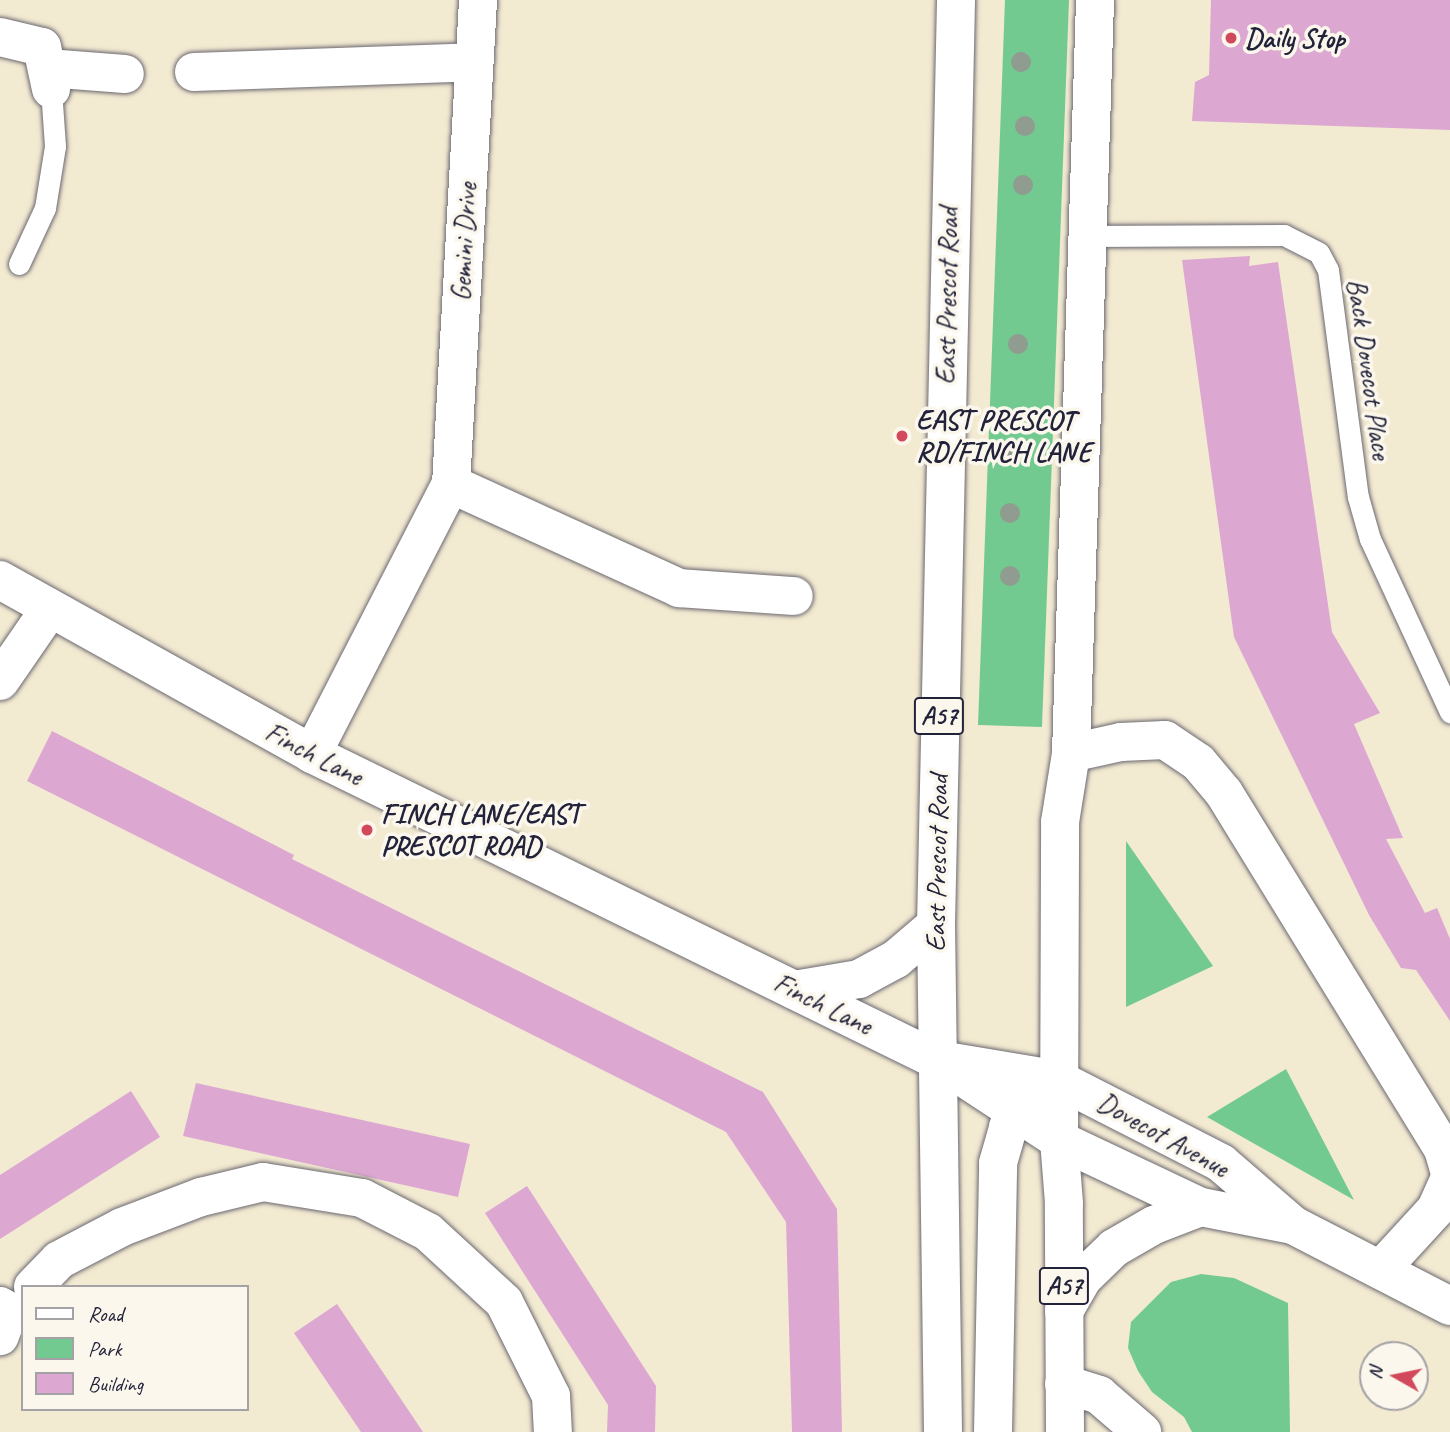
<!DOCTYPE html>
<html>
<head>
<meta charset="utf-8">
<style>
	body { margin:0 }
	#map { position:relative; width:1450px; height:1432px; overflow:hidden; background:#f3ead2; font-family:Caveat,sans-serif }
	div>[style] { position:absolute }
	[style*='--x'] { left:calc(var(--x)*1px); top:calc(var(--y)*1px); width:calc(var(--w)*1px); rotate:calc(var(--a)*1deg) }
	.green>* { inset:0; background:#73ca90 }
	.building>* { inset:0; background:#dca8d1 }
	.roads { filter:drop-shadow(0 0 2px #6b6870) drop-shadow(0 0 2px #6b6870) }
	.service>* { height:21px; margin:-10.5px; padding:0 10.5px; transform-origin:10.5px; border-radius:10.5px; background:#fff }
	.minor>* { height:38px; margin:-19px; padding:0 19px; transform-origin:19px; border-radius:19px; background:#fff }
	.tertiary>* { height:38px; margin:-19px; padding:0 19px; transform-origin:19px; border-radius:19px; background:#fff }
	.trunk>* { height:38px; margin:-19px; padding:0 19px; transform-origin:19px; border-radius:19px; background:#fff }
	.trees>* { width:20px; height:20px; margin:-10px; border-radius:50%; background:#8f9c8f }
	.dots>* { width:19px; height:19px; translate:-50% -50%; box-sizing:border-box; border:4px solid #fbf7ec; border-radius:50% }
	span { translate:-50% -50%; white-space:nowrap; text-align:center; line-height:1.15; -webkit-text-stroke:7px #fbf7ec; paint-order:stroke }
	.shield-label span { padding:2px 5px; background:#fbf7ec; border:2px solid; border-radius:5px; -webkit-text-stroke-width:0 }
	.shield-label { font-size:26px; color:#22223b; font-weight:700 }
	.poi-label { font-size:28px; color:#22223b; font-weight:700 }
	.left { translate:0 -50%; text-align:left }
	.street-label { font-size:28px; color:#22223b }
	.legend { position:absolute; left:21px; top:1285px; width:228px; height:126px; box-sizing:border-box; background:#fbf7ec; border:2px solid #a4a2a5; margin:0; padding:9px 12px; list-style:none; font-size:21px; color:#22223b }
	.legend li { display:flex; align-items:center; gap:14px; height:35px }
	.legend b { width:35px; border:2px solid #a4a2a5 }
	.north { position:absolute; left:1359px; top:1341px; width:70px; height:70px; box-sizing:border-box; background:#fbf7ec; border:2px solid #a4a2a5; border-radius:50%; rotate:279deg; font-size:19px; font-weight:700; line-height:28px; text-align:center; color:#22223b }
	.north::after { content:''; display:block; margin:auto; width:24px; height:32px; background:#d1495b; clip-path:polygon(50% 0,100% 100%,50% 72%,0 100%) }
</style>
</head>
<body>
<div id="map">
	<div class="green">
		<div style="clip-path:polygon(1005px 0,1069px 0,1042px 727px,978px 725px)"></div>
		<div style="clip-path:polygon(1126px 841px,1213px 966px,1126px 1007px)"></div>
		<div style="clip-path:polygon(1286px 1069px,1354px 1200px,1207px 1117px)"></div>
		<div style="clip-path:polygon(1201px 1274px,1234px 1278px,1288px 1303px,1290px 1432px,1192px 1432px,1184px 1417px,1152px 1392px,1138px 1371px,1128px 1348px,1131px 1322px,1171px 1282px)"></div>
	</div>
	<div class="building">
		<div style="clip-path:polygon(1211px 0,1450px 0,1450px 130px,1192px 121px,1195px 82px,1209px 75px)"></div>
		<div style="clip-path:polygon(1250px 256px,1249px 266px,1278px 262px,1332px 632px,1380px 713px,1354px 724px,1403px 838px,1386px 839px,1425px 913px,1437px 908px,1450px 939px,1450px 1021px,1416px 970px,1401px 968px,1369px 915px,1234px 637px,1182px 260px)"></div>
		<div style="clip-path:polygon(52px 731px,294px 855px,292px 859px,763px 1092px,837px 1209px,842px 1432px,792px 1432px,786px 1222px,726px 1132px,27px 781px)"></div>
		<div style="clip-path:polygon(196px 1083px,470px 1144px,458px 1197px,183px 1136px)"></div>
		<div style="clip-path:polygon(131px 1091px,160px 1137px,0 1239px,0 1175px)"></div>
		<div style="clip-path:polygon(527px 1186px,656px 1386px,655px 1432px,607px 1432px,608px 1405px,485px 1213px)"></div>
		<div style="clip-path:polygon(337px 1304px,370px 1353px,423px 1432px,361px 1432px,294px 1333px)"></div>
	</div>
	<div class="roads">
		<div class="service">
			<div style="--x:1086;--y:236;--w:198;--a:-0.3"></div>
			<div style="--x:1284;--y:235;--w:39;--a:27"></div>
			<div style="--x:1319;--y:253;--w:19;--a:62"></div>
			<div style="--x:1328;--y:270;--w:229;--a:82.5"></div>
			<div style="--x:1358;--y:497;--w:44;--a:74.1"></div>
			<div style="--x:1370;--y:539;--w:191;--a:65.2"></div>
			<div style="--x:19;--y:264;--w:62;--a:-65.1"></div>
			<div style="--x:45;--y:208;--w:63;--a:-80.8"></div>
			<div style="--x:55;--y:146;--w:57;--a:-94"></div>
		</div>
		<div class="minor">
			<div style="--x:0;--y:37;--w:43;--a:13.4"></div>
			<div style="--x:42;--y:47;--w:43;--a:77.9"></div>
			<div style="--x:47;--y:68;--w:78;--a:4.4"></div>
			<div style="--x:194;--y:72;--w:280;--a:-2"></div>
			<div style="--x:451;--y:484;--w:251;--a:24.5"></div>
			<div style="--x:679;--y:588;--w:115;--a:4"></div>
			<div style="--x:0;--y:681;--w:86;--a:-55.4"></div>
			<div style="--x:1071;--y:753;--w:51;--a:-12.4"></div>
			<div style="--x:1121;--y:742;--w:44;--a:-2.6"></div>
			<div style="--x:1165;--y:740;--w:40;--a:34"></div>
			<div style="--x:1198;--y:762;--w:40;--a:50"></div>
			<div style="--x:1224;--y:793;--w:418;--a:58.4"></div>
			<div style="--x:1443;--y:1149;--w:25;--a:74"></div>
			<div style="--x:312;--y:754;--w:304;--a:-62.8"></div>
			<div style="--x:451;--y:484;--w:485;--a:-86.8"></div>
			<div style="--x:1382;--y:1268;--w:80;--a:-47.5"></div>
			<div style="--x:1436;--y:1209;--w:34;--a:-66"></div>
			<div style="--x:33;--y:1287;--w:37;--a:-46"></div>
			<div style="--x:59;--y:1260;--w:71;--a:-27.6"></div>
			<div style="--x:122;--y:1227;--w:85;--a:-20.8"></div>
			<div style="--x:201;--y:1197;--w:64;--a:-13.6"></div>
			<div style="--x:263;--y:1182;--w:100;--a:9.2"></div>
			<div style="--x:362;--y:1198;--w:74;--a:27.3"></div>
			<div style="--x:428;--y:1232;--w:103;--a:42.6"></div>
			<div style="--x:504;--y:1302;--w:105;--a:63.4"></div>
			<div style="--x:551;--y:1396;--w:36;--a:87"></div>
			<div style="--x:0;--y:1306;--w:10;--a:29"></div>
			<div style="--x:9;--y:1311;--w:27;--a:110"></div>
			<div style="--x:1064;--y:1384;--w:37;--a:17"></div>
			<div style="--x:1099;--y:1395;--w:57;--a:40.7"></div>
		</div>
		<div class="tertiary">
			<div style="--x:0;--y:580;--w:357;--a:29.1"></div>
			<div style="--x:312;--y:754;--w:696;--a:26.09"></div>
			<div style="--x:937;--y:1060;--w:146;--a:33.3"></div>
			<div style="--x:1059;--y:1140;--w:157;--a:25.3"></div>
			<div style="--x:1201;--y:1207;--w:94;--a:11.1"></div>
			<div style="--x:1293;--y:1225;--w:177;--a:27.3"></div>
			<div style="--x:794;--y:990;--w:66;--a:-9.6"></div>
			<div style="--x:859;--y:979;--w:42;--a:-28.4"></div>
			<div style="--x:896;--y:959;--w:52;--a:-40.4"></div>
			<div style="--x:952;--y:1062;--w:109;--a:9.5"></div>
			<div style="--x:1059;--y:1080;--w:182;--a:27.1"></div>
			<div style="--x:1221;--y:1163;--w:94;--a:40.7"></div>
			<div style="--x:1064;--y:1311;--w:39;--a:-60"></div>
			<div style="--x:1084;--y:1277;--w:42;--a:-44"></div>
			<div style="--x:1114;--y:1248;--w:46;--a:-29.9"></div>
			<div style="--x:1154;--y:1225;--w:50;--a:-21"></div>
			<div style="--x:993;--y:1432;--w:269;--a:-88.9"></div>
			<div style="--x:998;--y:1163;--w:37;--a:-74"></div>
			<div style="--x:1008;--y:1127;--w:40;--a:-50"></div>
		</div>
		<div class="trunk">
			<div style="--x:943;--y:1432;--w:507;--a:-90.79"></div>
			<div style="--x:936;--y:925;--w:925;--a:-88.76"></div>
			<div style="--x:1065;--y:1432;--w:229;--a:-90.3"></div>
			<div style="--x:1064;--y:1203;--w:63;--a:-94.5"></div>
			<div style="--x:1059;--y:1140;--w:318;--a:-89.8"></div>
			<div style="--x:1060;--y:822;--w:70;--a:-80.9"></div>
			<div style="--x:1071;--y:753;--w:753;--a:-88.17"></div>
		</div>
	</div>
	<div class="trees">
		<div style="left:1021px;top:62px"></div>
		<div style="left:1025px;top:126px"></div>
		<div style="left:1023px;top:185px"></div>
		<div style="left:1018px;top:344px"></div>
		<div style="left:1013px;top:449px"></div>
		<div style="left:1010px;top:513px"></div>
		<div style="left:1010px;top:576px"></div>
	</div>
	<div class="dots">
		<div style="left:1231px;top:38px;background:#d1495b"></div>
		<div style="left:902px;top:436px;background:#d1495b"></div>
		<div style="left:367px;top:830px;background:#d1495b"></div>
	</div>
	<div class="shield-label">
		<span style="left:939px;top:716px">A57</span>
		<span style="left:1064px;top:1286px">A57</span>
	</div>
	<div class="poi-label">
		<span class="left" style="left:1245px;top:38px">Daily Stop</span>
		<span class="left" style="left:916px;top:436px">EAST PRESCOT<br>RD/FINCH LANE</span>
		<span class="left" style="left:381px;top:830px">FINCH LANE/EAST<br>PRESCOT ROAD</span>
	</div>
	<div class="street-label">
		<span style="left:464px;top:242px;rotate:-87deg">Gemini Drive</span>
		<span style="left:947px;top:296px;rotate:-89deg">East Prescot Road</span>
		<span style="left:1369px;top:369px;rotate:82deg">Back Dovecot Place</span>
		<span style="left:314px;top:754px;rotate:27deg">Finch Lane</span>
		<span style="left:937px;top:863px;rotate:-89deg">East Prescot Road</span>
		<span style="left:823px;top:1004px;rotate:26deg">Finch Lane</span>
		<span style="left:1163px;top:1135px;rotate:29deg">Dovecot Avenue</span>
	</div>
	<ul class="legend">
	<li><b style="height:9px;background:#fff"></b>Road</li>
	<li><b style="height:19px;background:#73ca90"></b>Park</li>
	<li><b style="height:19px;background:#dca8d1"></b>Building</li>
	</ul>
	<div class="north">N</div>
</div>
</body>
</html>
